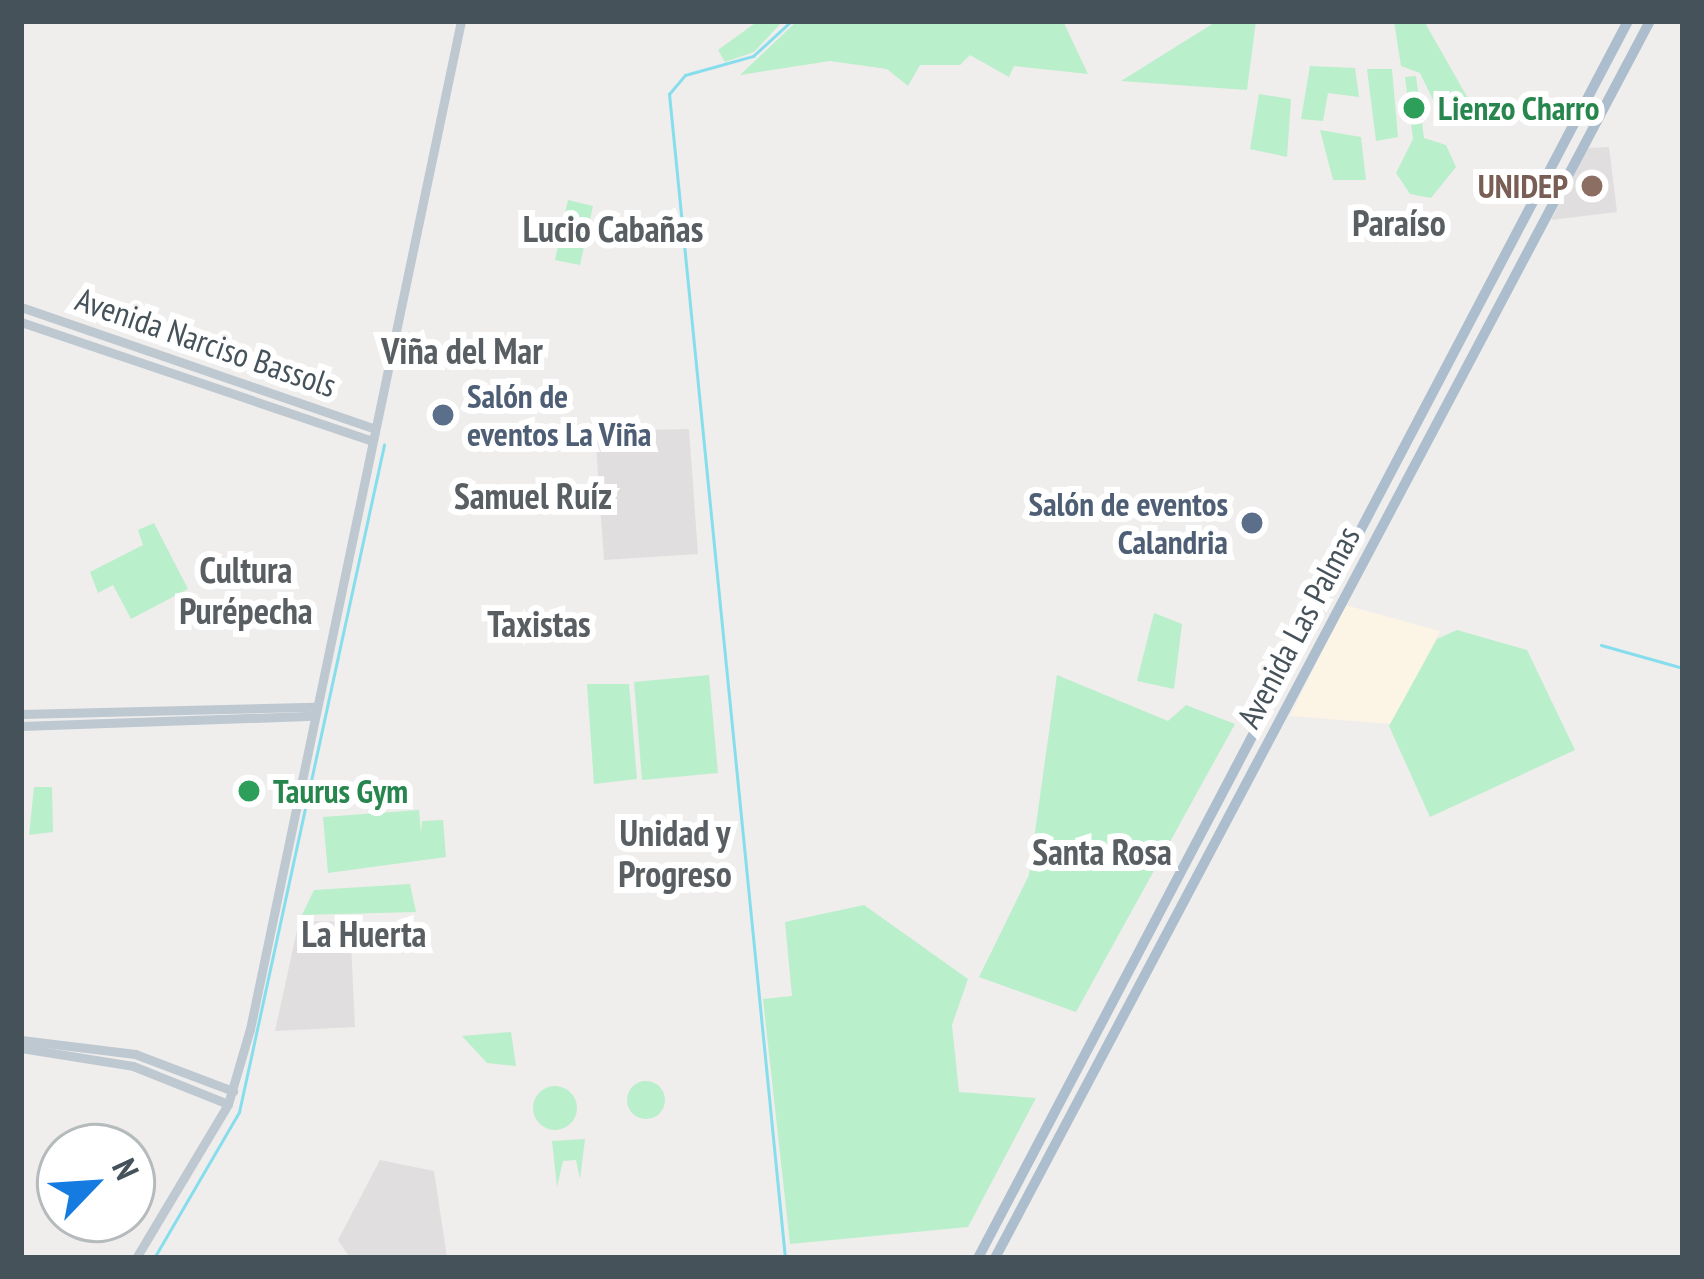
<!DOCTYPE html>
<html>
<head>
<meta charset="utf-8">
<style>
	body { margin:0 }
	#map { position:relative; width:1704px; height:1279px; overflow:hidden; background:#f0eded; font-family:"PT Sans Narrow",sans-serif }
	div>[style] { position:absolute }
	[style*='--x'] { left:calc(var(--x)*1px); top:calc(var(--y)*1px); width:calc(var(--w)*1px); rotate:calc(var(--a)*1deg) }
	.commercial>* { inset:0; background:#fcf4e5 }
	.education>* { inset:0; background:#e1dedf }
	.green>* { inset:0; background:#b9efcb }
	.round { border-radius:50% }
	.stream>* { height:3px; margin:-1.5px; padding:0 1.5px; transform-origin:1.5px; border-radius:1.5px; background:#86deed }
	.tertiary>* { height:9px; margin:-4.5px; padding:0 4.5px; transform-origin:4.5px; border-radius:4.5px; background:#bdc8d0 }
	.primary>* { height:10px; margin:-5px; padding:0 5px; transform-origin:5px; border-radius:5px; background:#acbecd }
	.dots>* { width:33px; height:33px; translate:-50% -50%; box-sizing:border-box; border:6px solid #fff; border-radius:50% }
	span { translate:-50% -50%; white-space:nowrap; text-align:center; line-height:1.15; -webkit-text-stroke:12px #fff; paint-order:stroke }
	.leisure-label { font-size:33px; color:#27864d; font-weight:700 }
	.left { translate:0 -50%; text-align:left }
	.education-label { font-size:33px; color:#785e54; font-weight:700 }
	.right { translate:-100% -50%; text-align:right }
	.street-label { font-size:33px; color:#45525a }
	.service-label { font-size:33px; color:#4e5e75; font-weight:700 }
	.neighbourhood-label { font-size:36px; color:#595e62; font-weight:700 }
	.frame { position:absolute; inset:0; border:24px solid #45525a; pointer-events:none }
	.north { position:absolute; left:36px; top:1123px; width:120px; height:120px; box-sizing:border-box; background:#fff; border:3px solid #b5babd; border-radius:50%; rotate:65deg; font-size:33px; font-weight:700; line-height:48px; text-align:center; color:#45525a }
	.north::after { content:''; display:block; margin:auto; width:42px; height:54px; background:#167be0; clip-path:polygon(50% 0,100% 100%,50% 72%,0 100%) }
</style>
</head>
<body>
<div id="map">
	<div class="commercial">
		<div style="clip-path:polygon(1345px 605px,1440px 631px,1392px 724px,1290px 716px)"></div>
	</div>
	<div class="education">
		<div style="clip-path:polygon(1609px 147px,1617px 212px,1551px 220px,1588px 148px)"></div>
		<div style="clip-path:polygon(689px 429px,698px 554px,604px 560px,595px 431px)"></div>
		<div style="clip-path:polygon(299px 921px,350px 922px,355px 1027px,275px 1031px)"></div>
		<div style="clip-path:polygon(380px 1160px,434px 1171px,447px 1258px,350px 1258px,338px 1240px)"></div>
	</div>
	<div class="green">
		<div style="clip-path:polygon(758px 21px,783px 21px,754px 52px,725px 62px,718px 50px)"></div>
		<div style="clip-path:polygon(797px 21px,1063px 21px,1088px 74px,1014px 66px,1009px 77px,970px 55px,960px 65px,920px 65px,908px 86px,887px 69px,830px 61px,740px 75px)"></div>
		<div style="clip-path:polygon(1217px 21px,1256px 21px,1247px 90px,1121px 81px)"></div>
		<div style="clip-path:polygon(1394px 21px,1424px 21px,1474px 109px,1442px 118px,1420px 73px,1401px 66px)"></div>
		<div style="clip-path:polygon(1310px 66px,1355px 68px,1359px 97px,1328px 93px,1323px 121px,1301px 119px)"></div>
		<div style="clip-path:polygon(1392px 69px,1398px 137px,1376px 141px,1367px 69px)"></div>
		<div style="clip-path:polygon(1416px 76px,1424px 138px,1446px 145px,1456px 167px,1431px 198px,1410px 194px,1396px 173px,1413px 139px,1405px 77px)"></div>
		<div style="clip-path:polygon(1259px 94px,1291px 99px,1287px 157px,1250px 149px)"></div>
		<div style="clip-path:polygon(1320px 130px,1361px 137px,1366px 180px,1333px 180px)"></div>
		<div style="clip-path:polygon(568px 200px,593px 206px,580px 265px,555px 260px)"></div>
		<div style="clip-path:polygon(154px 523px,188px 589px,131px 619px,113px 585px,98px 593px,90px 572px,143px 545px,138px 530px)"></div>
		<div style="clip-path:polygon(1154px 613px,1182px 624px,1174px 689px,1137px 681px)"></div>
		<div style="clip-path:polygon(1457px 630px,1527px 650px,1575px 750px,1430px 817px,1389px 726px,1437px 639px)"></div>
		<div style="clip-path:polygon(709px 675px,718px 773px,642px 780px,634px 682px)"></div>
		<div style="clip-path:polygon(1057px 675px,1168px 721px,1186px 705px,1235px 724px,1076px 1012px,979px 977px,1029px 875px)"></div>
		<div style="clip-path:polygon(587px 684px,629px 684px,637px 779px,594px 784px)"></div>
		<div style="clip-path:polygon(34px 787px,52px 787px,53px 832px,29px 835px)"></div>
		<div style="clip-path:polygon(419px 810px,421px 833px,422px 821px,443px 820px,446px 857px,328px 873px,323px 817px)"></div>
		<div style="clip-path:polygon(410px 884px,416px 912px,302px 915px,314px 890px)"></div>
		<div style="clip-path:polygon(864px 905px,968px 979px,952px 1025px,959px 1092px,1036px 1098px,968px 1227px,790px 1244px,763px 999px,792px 996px,785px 922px)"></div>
		<div style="clip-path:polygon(511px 1032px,516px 1066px,487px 1063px,462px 1036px)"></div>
		<div class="round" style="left:627px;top:1081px;width:38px;height:38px"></div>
		<div class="round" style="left:533px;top:1086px;width:44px;height:44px"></div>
		<div style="clip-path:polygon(585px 1139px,580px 1179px,576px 1160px,563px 1161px,557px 1187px,552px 1141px)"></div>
	</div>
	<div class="stream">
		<div style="--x:1601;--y:645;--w:85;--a:15.7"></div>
		<div style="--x:154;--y:1258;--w:169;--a:-59.8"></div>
		<div style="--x:239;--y:1112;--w:683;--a:-77.74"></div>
		<div style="--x:785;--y:1258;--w:1170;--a:-95.69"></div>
		<div style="--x:669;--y:94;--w:25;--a:-50"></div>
		<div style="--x:685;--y:75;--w:71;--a:-15.6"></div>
		<div style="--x:753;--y:56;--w:52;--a:-42.6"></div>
	</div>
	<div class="tertiary">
		<div style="--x:21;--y:307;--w:372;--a:19"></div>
		<div style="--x:21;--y:322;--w:368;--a:18.7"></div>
		<div style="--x:21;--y:714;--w:294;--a:-1.4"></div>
		<div style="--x:21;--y:726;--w:293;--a:-2"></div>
		<div style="--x:21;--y:1040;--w:115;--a:7"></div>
		<div style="--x:135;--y:1054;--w:105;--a:20.7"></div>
		<div style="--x:21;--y:1048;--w:113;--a:9.1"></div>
		<div style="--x:133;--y:1066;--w:102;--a:21.8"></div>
		<div style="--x:136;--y:1258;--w:179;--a:-59.1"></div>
		<div style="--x:228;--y:1104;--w:78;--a:-73.7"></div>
		<div style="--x:250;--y:1029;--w:1030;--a:-78.18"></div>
	</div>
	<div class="primary">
		<div style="--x:978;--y:1258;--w:1397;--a:-62.28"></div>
		<div style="--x:995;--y:1258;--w:1400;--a:-62.1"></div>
	</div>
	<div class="dots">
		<div style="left:1414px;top:108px;background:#2e9e5b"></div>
		<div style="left:1592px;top:186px;background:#8d6e63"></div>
		<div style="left:443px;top:415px;background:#5c6f8a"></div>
		<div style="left:1252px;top:523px;background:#5c6f8a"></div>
		<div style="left:249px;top:791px;background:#2e9e5b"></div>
	</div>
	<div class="leisure-label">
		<span class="left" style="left:1438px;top:108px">Lienzo Charro</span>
		<span class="left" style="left:273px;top:791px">Taurus Gym</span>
	</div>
	<div class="education-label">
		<span class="right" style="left:1568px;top:186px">UNIDEP</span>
	</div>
	<div class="street-label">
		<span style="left:206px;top:342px;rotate:19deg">Avenida Narciso Bassols</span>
		<span style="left:1298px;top:627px;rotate:-62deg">Avenida Las Palmas</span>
	</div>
	<div class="service-label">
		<span class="left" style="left:467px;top:415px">Salón de<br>eventos La Viña</span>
		<span class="right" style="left:1228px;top:523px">Salón de eventos<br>Calandria</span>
	</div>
	<div class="neighbourhood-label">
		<span style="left:1399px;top:223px">Paraíso</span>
		<span style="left:613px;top:229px">Lucio Cabañas</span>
		<span style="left:462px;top:351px">Viña del Mar</span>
		<span style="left:533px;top:496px">Samuel Ruíz</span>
		<span style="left:246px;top:590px">Cultura<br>Purépecha</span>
		<span style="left:539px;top:624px">Taxistas</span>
		<span style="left:675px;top:853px">Unidad y<br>Progreso</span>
		<span style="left:1102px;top:852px">Santa Rosa</span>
		<span style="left:364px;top:934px">La Huerta</span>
	</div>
	<div class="frame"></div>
	<div class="north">N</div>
</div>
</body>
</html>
